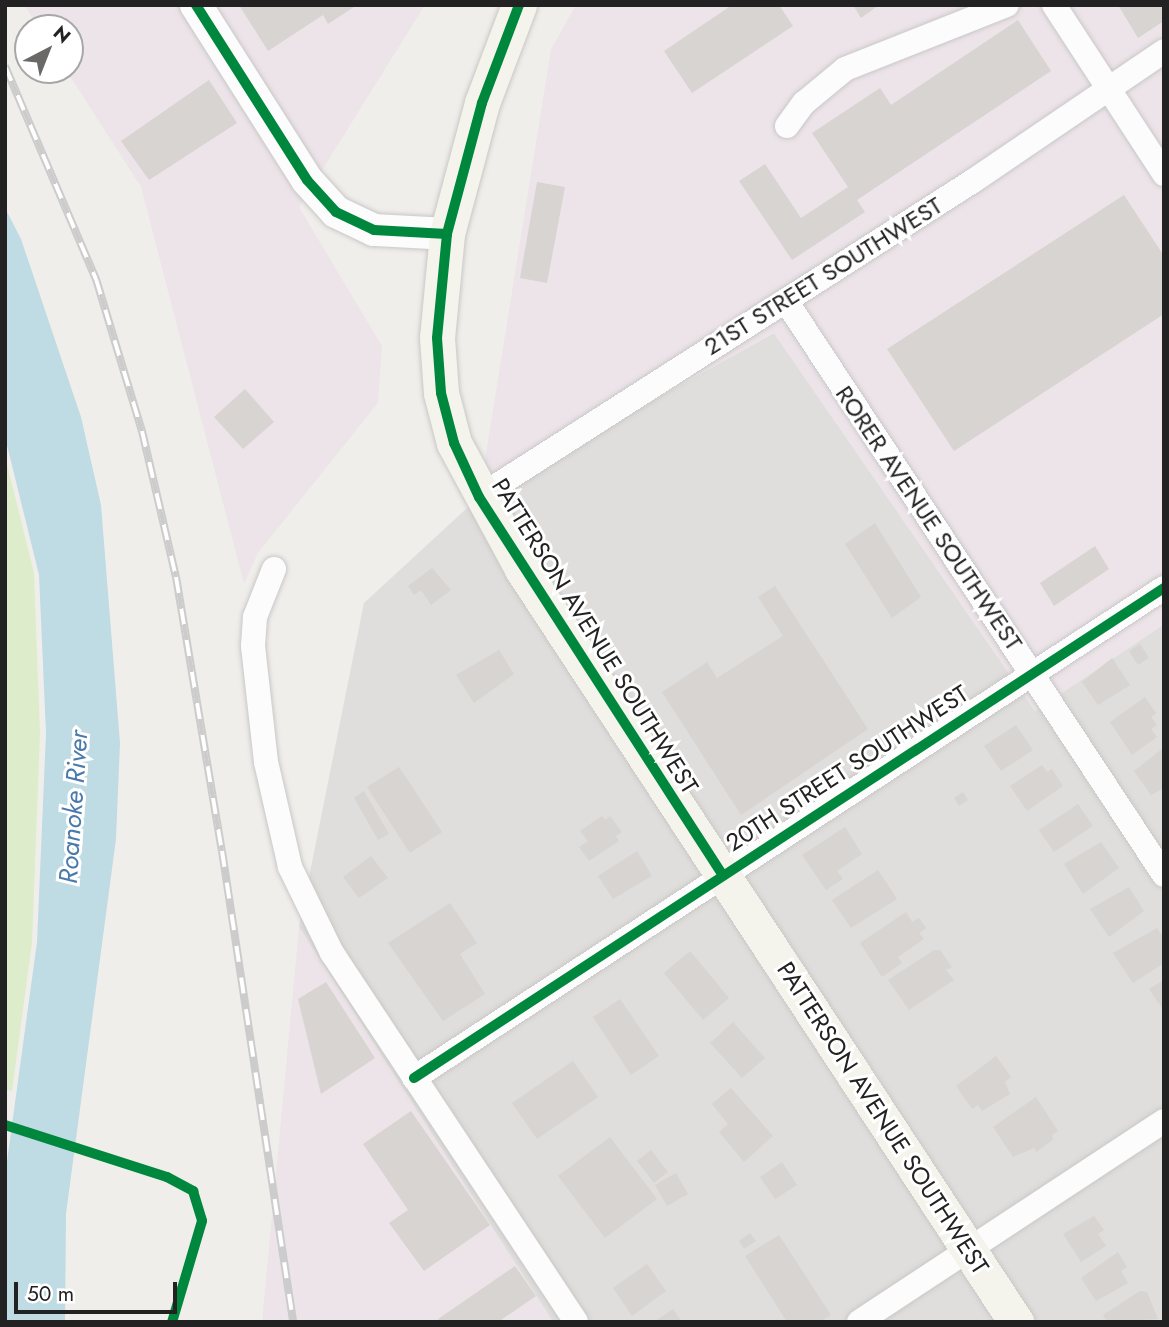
<!DOCTYPE html>
<html>
<head>
<meta charset="utf-8">
<style>
	body { margin:0 }
	#map { position:relative; width:1169px; height:1327px; overflow:hidden; background:#f0eeeb; font-family:Jost,sans-serif }
	div>[style] { position:absolute }
	[style*='--x'] { left:calc(var(--x)*1px); top:calc(var(--y)*1px); width:calc(var(--w)*1px); rotate:calc(var(--a)*1deg) }
	.residential>* { inset:0; background:#dfdedc }
	.industrial>* { inset:0; background:#ede4e9 }
	.grass>* { inset:0; background:#ddeccb }
	.water>* { inset:0; background:#bfdbe3 }
	.building>* { inset:0; background:#d7d4d2 }
	.roads { filter:drop-shadow(0 0 2px #c9c8c7) drop-shadow(0 0 2px #c9c8c7) }
	.minor>* { height:24px; margin:-12px; padding:0 12px; transform-origin:12px; border-radius:12px; background:#fdfcfc }
	.tertiary>* { height:32px; margin:-16px; padding:0 16px; transform-origin:16px; border-radius:16px; background:#fdfcfc }
	.secondary>* { height:35px; margin:-17.5px; padding:0 17.5px; transform-origin:17.5px; border-radius:17.5px; background:#f4f4ed }
	.rail>* { height:8px; margin-top:-4px; transform-origin:0; background:repeating-linear-gradient(90deg,#fff 0 16px,#ccc 0 32px); box-sizing:border-box; border-block:2px solid #ccc }
	.cycleway>* { height:10px; margin:-5px; padding:0 5px; transform-origin:5px; border-radius:5px; background:#00873e }
	span { translate:-50% -50%; white-space:nowrap; text-align:center; line-height:1.15; -webkit-text-stroke:6px #fff; paint-order:stroke }
	.street-label { font-size:24px; color:#222 }
	.water-label { font-size:26px; color:#4a7aab; font-style:italic }
	.frame { position:absolute; inset:0; border:7px solid #222; pointer-events:none }
	.north { position:absolute; left:14px; top:14px; width:70px; height:70px; box-sizing:border-box; background:#fff; border:2px solid #a7a7a7; border-radius:50%; rotate:42deg; font-size:19px; font-weight:700; line-height:28px; text-align:center; color:#222 }
	.north::after { content:''; display:block; margin:auto; width:24px; height:32px; background:#6a6968; clip-path:polygon(50% 0,100% 100%,50% 72%,0 100%) }
	.scale { position:absolute; left:14px; top:1282px; width:163px; height:32px; box-sizing:border-box; border:4px solid #222; border-top:0; padding-left:9px; font-size:21px; line-height:24px; white-space:nowrap; color:#222; -webkit-text-stroke:5px #fff; paint-order:stroke }
</style>
</head>
<body>
<div id="map">
	<div class="residential">
		<div style="clip-path:polygon(774px 333px,1035px 711px,1164px 624px,1164px 1322px,553px 1322px,299px 927px,364px 603px,479px 497px)"></div>
	</div>
	<div class="industrial">
		<div style="clip-path:polygon(24px 5px,425px 5px,299px 207px,382px 346px,378px 403px,258px 553px,244px 584px,141px 187px,66px 70px,70px 70px,70px 28px,39px 28px)"></div>
		<div style="clip-path:polygon(576px 5px,1164px 5px,1164px 624px,1035px 711px,774px 333px,479px 497px,551px 49px)"></div>
		<div style="clip-path:polygon(299px 927px,553px 1322px,262px 1322px)"></div>
	</div>
	<div class="grass">
		<div style="clip-path:polygon(5px 456px,34px 573px,40px 734px,32px 943px,12px 1091px,5px 1089px)"></div>
	</div>
	<div class="water">
		<div style="clip-path:polygon(5px 208px,21px 239px,81px 417px,101px 505px,120px 743px,116px 839px,66px 1214px,65px 1322px,5px 1322px,5px 1176px,37px 942px,46px 733px,39px 575px,5px 437px)"></div>
	</div>
	<div class="building">
		<div style="clip-path:polygon(239px 5px,357px 5px,328px 24px,323px 15px,268px 51px)"></div>
		<div style="clip-path:polygon(732px 5px,779px 5px,793px 26px,692px 93px,664px 51px)"></div>
		<div style="clip-path:polygon(853px 5px,879px 5px,861px 18px)"></div>
		<div style="clip-path:polygon(1118px 5px,1164px 5px,1164px 21px,1138px 38px)"></div>
		<div style="clip-path:polygon(1018px 20px,1051px 71px,857px 200px,865px 212px,792px 260px,739px 181px,765px 164px,801px 218px,848px 187px,812px 133px,880px 88px,891px 105px)"></div>
		<div style="clip-path:polygon(209px 80px,237px 123px,149px 180px,121px 141px)"></div>
		<div style="clip-path:polygon(537px 182px,565px 187px,547px 283px,520px 278px)"></div>
		<div style="clip-path:polygon(1124px 195px,1164px 256px,1164px 314px,954px 451px,887px 349px)"></div>
		<div style="clip-path:polygon(245px 389px,274px 422px,243px 449px,214px 417px)"></div>
		<div style="clip-path:polygon(875px 523px,921px 597px,892px 618px,845px 544px)"></div>
		<div style="clip-path:polygon(1095px 546px,1109px 569px,1054px 606px,1040px 583px)"></div>
		<div style="clip-path:polygon(432px 568px,451px 590px,431px 605px,421px 590px,414px 595px,408px 586px)"></div>
		<div style="clip-path:polygon(775px 586px,868px 729px,741px 815px,662px 692px,707px 662px,717px 678px,783px 636px,758px 597px)"></div>
		<div style="clip-path:polygon(1140px 644px,1149px 658px,1138px 665px,1129px 651px)"></div>
		<div style="clip-path:polygon(499px 650px,514px 674px,474px 703px,456px 675px)"></div>
		<div style="clip-path:polygon(1112px 658px,1130px 685px,1098px 705px,1082px 682px)"></div>
		<div style="clip-path:polygon(1145px 697px,1156px 713px,1151px 717px,1157px 725px,1151px 729px,1157px 737px,1132px 755px,1110px 722px)"></div>
		<div style="clip-path:polygon(1016px 725px,1033px 750px,1001px 771px,984px 746px)"></div>
		<div style="clip-path:polygon(1162px 749px,1164px 788px,1151px 795px,1134px 771px)"></div>
		<div style="clip-path:polygon(1042px 765px,1047px 772px,1052px 769px,1063px 786px,1027px 811px,1010px 786px)"></div>
		<div style="clip-path:polygon(399px 767px,442px 832px,410px 853px,367px 787px)"></div>
		<div style="clip-path:polygon(364px 791px,389px 834px,378px 840px,354px 798px)"></div>
		<div style="clip-path:polygon(963px 792px,968px 800px,959px 806px,954px 798px)"></div>
		<div style="clip-path:polygon(1078px 804px,1093px 826px,1054px 852px,1039px 830px)"></div>
		<div style="clip-path:polygon(602px 816px,605px 820px,610px 816px,622px 832px,616px 836px,619px 841px,589px 861px,579px 847px,588px 841px,580px 831px)"></div>
		<div style="clip-path:polygon(845px 827px,862px 854px,837px 871px,843px 879px,826px 890px,802px 855px)"></div>
		<div style="clip-path:polygon(1101px 842px,1119px 868px,1083px 894px,1064px 864px)"></div>
		<div style="clip-path:polygon(637px 851px,652px 876px,613px 899px,598px 876px)"></div>
		<div style="clip-path:polygon(371px 856px,388px 878px,359px 898px,343px 877px)"></div>
		<div style="clip-path:polygon(878px 870px,897px 899px,851px 928px,832px 900px)"></div>
		<div style="clip-path:polygon(1129px 887px,1144px 911px,1109px 937px,1090px 909px)"></div>
		<div style="clip-path:polygon(450px 903px,477px 943px,460px 954px,485px 994px,443px 1021px,388px 943px)"></div>
		<div style="clip-path:polygon(906px 912px,912px 922px,919px 918px,926px 928px,919px 933px,924px 939px,898px 957px,902px 963px,882px 977px,860px 943px)"></div>
		<div style="clip-path:polygon(1157px 928px,1164px 938px,1164px 963px,1133px 983px,1113px 953px)"></div>
		<div style="clip-path:polygon(934px 950px,940px 950px,952px 967px,946px 970px,954px 980px,909px 1010px,888px 980px)"></div>
		<div style="clip-path:polygon(690px 951px,729px 998px,703px 1020px,664px 973px)"></div>
		<div style="clip-path:polygon(1164px 980px,1164px 1011px,1149px 989px)"></div>
		<div style="clip-path:polygon(326px 982px,375px 1058px,321px 1094px,298px 999px)"></div>
		<div style="clip-path:polygon(620px 999px,659px 1056px,631px 1075px,593px 1017px)"></div>
		<div style="clip-path:polygon(733px 1022px,765px 1058px,742px 1078px,710px 1043px)"></div>
		<div style="clip-path:polygon(996px 1056px,1011px 1077px,1005px 1082px,1010px 1094px,982px 1111px,978px 1105px,972px 1109px,956px 1086px)"></div>
		<div style="clip-path:polygon(573px 1061px,598px 1097px,537px 1139px,512px 1103px)"></div>
		<div style="clip-path:polygon(731px 1088px,773px 1136px,744px 1162px,719px 1132px,728px 1124px,712px 1104px)"></div>
		<div style="clip-path:polygon(1036px 1097px,1058px 1131px,1052px 1135px,1053px 1140px,1036px 1152px,1034px 1148px,1013px 1157px,993px 1127px)"></div>
		<div style="clip-path:polygon(411px 1111px,490px 1225px,424px 1271px,389px 1223px,408px 1210px,363px 1144px)"></div>
		<div style="clip-path:polygon(610px 1137px,657px 1199px,605px 1238px,558px 1176px)"></div>
		<div style="clip-path:polygon(651px 1150px,668px 1172px,654px 1183px,637px 1161px)"></div>
		<div style="clip-path:polygon(782px 1162px,797px 1185px,775px 1199px,760px 1177px)"></div>
		<div style="clip-path:polygon(676px 1173px,688px 1194px,667px 1206px,655px 1185px)"></div>
		<div style="clip-path:polygon(1094px 1216px,1104px 1230px,1098px 1234px,1106px 1246px,1081px 1262px,1063px 1234px)"></div>
		<div style="clip-path:polygon(750px 1233px,756px 1241px,744px 1249px,739px 1241px)"></div>
		<div style="clip-path:polygon(779px 1235px,831px 1315px,820px 1322px,787px 1322px,745px 1256px)"></div>
		<div style="clip-path:polygon(1118px 1252px,1127px 1267px,1121px 1271px,1128px 1283px,1096px 1301px,1081px 1278px)"></div>
		<div style="clip-path:polygon(647px 1264px,666px 1291px,632px 1316px,613px 1288px)"></div>
		<div style="clip-path:polygon(515px 1266px,536px 1296px,498px 1322px,440px 1322px,438px 1319px)"></div>
		<div style="clip-path:polygon(1140px 1291px,1147px 1292px,1158px 1319px,1107px 1322px,1103px 1315px)"></div>
		<div style="clip-path:polygon(673px 1309px,682px 1322px,654px 1322px)"></div>
	</div>
	<div class="roads">
		<div class="minor">
			<div style="--x:1054;--y:5;--w:202;--a:56.9"></div>
			<div style="--x:787;--y:126;--w:29;--a:-54"></div>
			<div style="--x:804;--y:103;--w:53;--a:-39.7"></div>
			<div style="--x:845;--y:69;--w:174;--a:-21.6"></div>
			<div style="--x:786;--y:301;--w:687;--a:56.63"></div>
			<div style="--x:479;--y:497;--w:586;--a:-32.61"></div>
			<div style="--x:973;--y:181;--w:231;--a:-34.2"></div>
			<div style="--x:274;--y:569;--w:52;--a:111.6"></div>
			<div style="--x:255;--y:617;--w:29;--a:94"></div>
			<div style="--x:253;--y:646;--w:117;--a:83.6"></div>
			<div style="--x:266;--y:762;--w:108;--a:77.1"></div>
			<div style="--x:290;--y:867;--w:96;--a:64"></div>
			<div style="--x:332;--y:953;--w:442;--a:56.5"></div>
			<div style="--x:414;--y:1078;--w:896;--a:-33.16"></div>
			<div style="--x:859;--y:1322;--w:365;--a:-33.4"></div>
		</div>
		<div class="tertiary">
			<div style="--x:196;--y:5;--w:207;--a:57.6"></div>
			<div style="--x:307;--y:180;--w:43;--a:47.8"></div>
			<div style="--x:336;--y:212;--w:42;--a:25.3"></div>
			<div style="--x:374;--y:230;--w:73;--a:3.1"></div>
		</div>
		<div class="secondary">
			<div style="--x:519;--y:5;--w:105;--a:110.7"></div>
			<div style="--x:482;--y:103;--w:136;--a:105"></div>
			<div style="--x:447;--y:234;--w:104;--a:95.5"></div>
			<div style="--x:437;--y:338;--w:55;--a:85.8"></div>
			<div style="--x:441;--y:393;--w:52;--a:75.4"></div>
			<div style="--x:454;--y:443;--w:143;--a:61.6"></div>
			<div style="--x:522;--y:569;--w:901;--a:56.73"></div>
		</div>
	</div>
	<div class="rail">
		<div style="--x:5;--y:66;--w:232;--a:66.9"></div>
		<div style="--x:96;--y:279;--w:159;--a:73.2"></div>
		<div style="--x:142;--y:431;--w:150;--a:76.9"></div>
		<div style="--x:176;--y:577;--w:278;--a:80.5"></div>
		<div style="--x:222;--y:851;--w:476;--a:81.4"></div>
	</div>
	<div class="cycleway">
		<div style="--x:196;--y:5;--w:207;--a:57.6"></div>
		<div style="--x:307;--y:180;--w:43;--a:47.8"></div>
		<div style="--x:336;--y:212;--w:42;--a:25.3"></div>
		<div style="--x:374;--y:230;--w:73;--a:3.1"></div>
		<div style="--x:519;--y:5;--w:105;--a:110.7"></div>
		<div style="--x:482;--y:103;--w:136;--a:105"></div>
		<div style="--x:447;--y:234;--w:104;--a:95.5"></div>
		<div style="--x:437;--y:338;--w:55;--a:85.8"></div>
		<div style="--x:441;--y:393;--w:52;--a:75.4"></div>
		<div style="--x:454;--y:443;--w:60;--a:65.2"></div>
		<div style="--x:479;--y:497;--w:449;--a:57.2"></div>
		<div style="--x:414;--y:1078;--w:896;--a:-33.16"></div>
		<div style="--x:5;--y:1125;--w:170;--a:17.8"></div>
		<div style="--x:167;--y:1177;--w:30;--a:28"></div>
		<div style="--x:193;--y:1191;--w:31;--a:73"></div>
		<div style="--x:202;--y:1221;--w:105;--a:106.5"></div>
	</div>
	<div class="street-label">
		<span style="left:823px;top:276px;rotate:-32deg">21ST STREET SOUTHWEST</span>
		<span style="left:929px;top:518px;rotate:56deg">RORER AVENUE SOUTHWEST</span>
		<span style="left:595px;top:636px;rotate:58deg">PATTERSON AVENUE SOUTHWEST</span>
		<span style="left:847px;top:768px;rotate:-33deg">20TH STREET SOUTHWEST</span>
		<span style="left:883px;top:1118px;rotate:57deg">PATTERSON AVENUE SOUTHWEST</span>
	</div>
	<div class="water-label">
		<span style="left:74px;top:807px;rotate:-86deg">Roanoke River</span>
	</div>
	<div class="frame"></div>
	<div class="north">N</div>
	<div class="scale">50 m</div>
</div>
</body>
</html>
